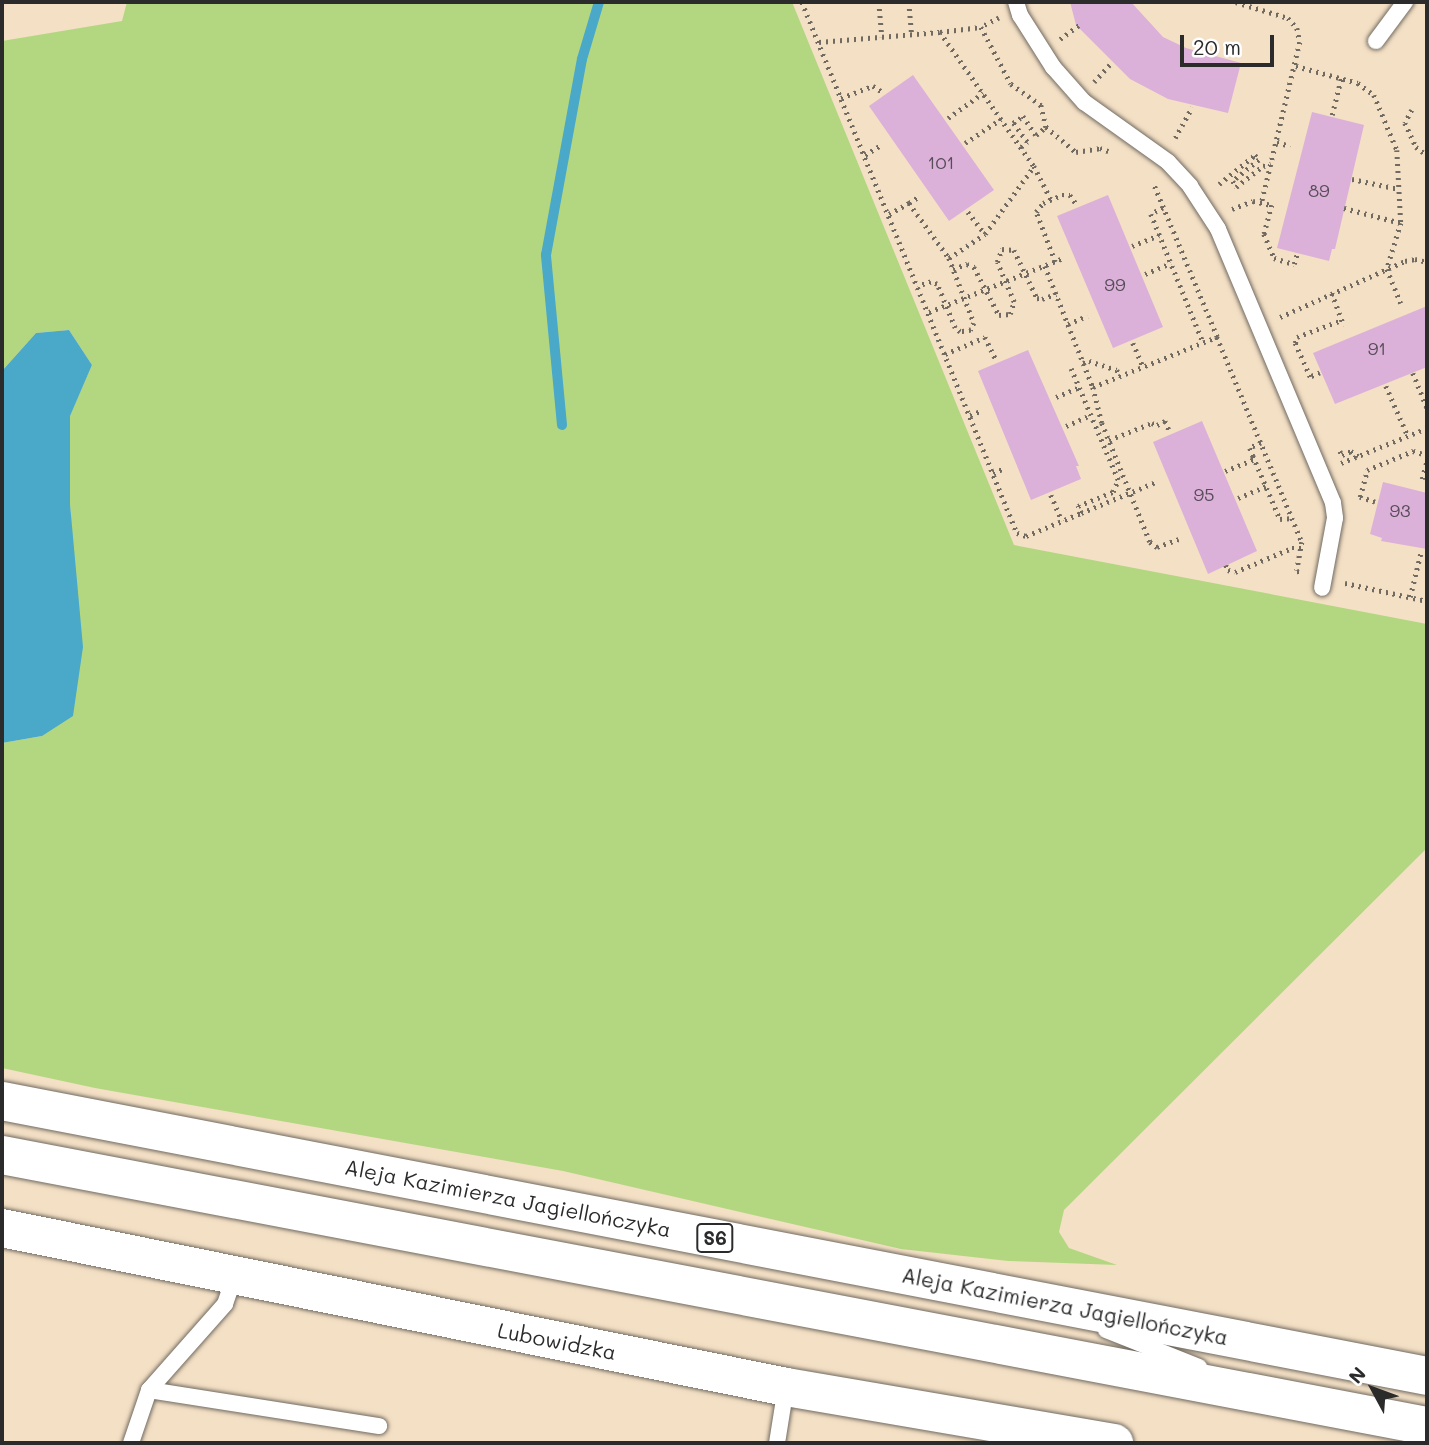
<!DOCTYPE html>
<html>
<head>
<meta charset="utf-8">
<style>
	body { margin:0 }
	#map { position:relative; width:1429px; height:1445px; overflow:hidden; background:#f4e0c5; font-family:Mali,sans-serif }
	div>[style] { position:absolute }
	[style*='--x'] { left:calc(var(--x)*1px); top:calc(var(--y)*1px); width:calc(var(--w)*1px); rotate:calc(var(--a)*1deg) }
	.green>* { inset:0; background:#b3d780 }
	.water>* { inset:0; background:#4aa8c9 }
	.stream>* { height:10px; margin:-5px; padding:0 5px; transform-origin:5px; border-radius:5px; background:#4aa8c9 }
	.building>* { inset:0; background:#dbb1da }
	.path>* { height:4.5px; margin-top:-2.25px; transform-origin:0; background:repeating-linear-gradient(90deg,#716a61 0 2px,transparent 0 7px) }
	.roads { filter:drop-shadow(0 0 2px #716a61) drop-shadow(0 0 2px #716a61) }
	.lane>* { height:16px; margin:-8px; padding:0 8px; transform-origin:8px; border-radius:8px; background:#fff }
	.secondary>* { height:38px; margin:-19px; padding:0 19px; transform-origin:19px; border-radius:19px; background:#fff }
	.highway>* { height:38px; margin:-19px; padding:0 19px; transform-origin:19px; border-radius:19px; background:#fff }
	span { translate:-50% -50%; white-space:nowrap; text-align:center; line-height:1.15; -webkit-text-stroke:6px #fff; paint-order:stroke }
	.number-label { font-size:18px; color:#574c57 }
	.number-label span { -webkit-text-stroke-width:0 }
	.shield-label span { padding:2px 5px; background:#fff; border:2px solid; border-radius:5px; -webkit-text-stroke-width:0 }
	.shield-label { font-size:19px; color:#2b2b2b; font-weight:700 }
	.street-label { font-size:21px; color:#2b2b2b }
	.frame { position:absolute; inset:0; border:4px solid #2b2b2b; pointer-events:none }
	.north { position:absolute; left:1338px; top:1354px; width:70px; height:70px; -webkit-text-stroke:5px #fff; paint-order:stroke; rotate:311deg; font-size:19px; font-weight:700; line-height:28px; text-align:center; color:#2b2b2b }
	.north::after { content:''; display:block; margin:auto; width:24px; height:32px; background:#2b2b2b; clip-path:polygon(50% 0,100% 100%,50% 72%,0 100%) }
	.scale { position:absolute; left:1180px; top:35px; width:94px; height:32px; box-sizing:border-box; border:4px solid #2b2b2b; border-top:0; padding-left:9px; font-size:21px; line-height:24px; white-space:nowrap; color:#2b2b2b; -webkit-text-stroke:5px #fff; paint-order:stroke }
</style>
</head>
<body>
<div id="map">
	<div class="green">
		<div style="clip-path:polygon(127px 2px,792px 2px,1014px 545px,1427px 624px,1427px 848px,1064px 1210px,1059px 1232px,1069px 1248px,1117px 1265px,1008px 1261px,901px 1249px,563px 1171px,95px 1088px,2px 1068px,2px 743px,42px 736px,74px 573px,70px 504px,70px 415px,92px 365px,69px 330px,36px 333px,2px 371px,2px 41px,122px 21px)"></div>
	</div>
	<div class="water">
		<div style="clip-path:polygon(69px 330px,92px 365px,70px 416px,70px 504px,83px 647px,73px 716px,42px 736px,2px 743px,2px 371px,36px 333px)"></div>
	</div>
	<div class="stream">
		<div style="--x:562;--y:425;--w:171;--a:-95.4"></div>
		<div style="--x:546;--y:255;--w:199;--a:-79.6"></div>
		<div style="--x:582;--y:59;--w:59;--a:-73.4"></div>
	</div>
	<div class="building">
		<div style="clip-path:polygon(1070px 2px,1131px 2px,1163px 37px,1186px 48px,1241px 63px,1228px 113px,1168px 99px,1130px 79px,1076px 25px)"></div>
		<div style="clip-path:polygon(913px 75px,994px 190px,949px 221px,869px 106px)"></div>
		<div style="clip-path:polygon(1312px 112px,1364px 125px,1335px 249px,1332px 249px,1329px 261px,1277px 248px)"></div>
		<div style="clip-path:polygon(1108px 195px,1163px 327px,1113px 348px,1057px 216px)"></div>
		<div style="clip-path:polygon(1427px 306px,1427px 367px,1335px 404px,1313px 353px)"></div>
		<div style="clip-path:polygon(1028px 350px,1079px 466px,1076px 466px,1081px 479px,1031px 500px,978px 371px)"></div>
		<div style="clip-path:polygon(1202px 421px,1257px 551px,1208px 574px,1153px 442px)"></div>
		<div style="clip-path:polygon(1383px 482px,1427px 493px,1427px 549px,1381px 541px,1382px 538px,1370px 534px)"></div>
	</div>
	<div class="path">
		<div style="--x:802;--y:2;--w:573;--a:67.96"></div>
		<div style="--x:1017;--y:533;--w:9;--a:18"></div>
		<div style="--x:1026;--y:536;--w:60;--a:-22.7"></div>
		<div style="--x:1081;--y:513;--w:8;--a:-113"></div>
		<div style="--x:1078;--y:506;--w:38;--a:-22"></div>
		<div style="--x:1113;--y:492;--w:13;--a:-67"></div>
		<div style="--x:1118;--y:480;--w:121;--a:-112.9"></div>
		<div style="--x:879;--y:2;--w:35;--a:85"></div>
		<div style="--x:909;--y:2;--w:32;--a:85"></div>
		<div style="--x:1236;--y:2;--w:54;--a:17.1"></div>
		<div style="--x:1288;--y:18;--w:13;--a:48"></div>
		<div style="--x:1297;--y:28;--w:14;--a:78"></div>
		<div style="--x:1300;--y:42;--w:164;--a:103.4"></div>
		<div style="--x:999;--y:18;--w:20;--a:153"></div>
		<div style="--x:981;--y:27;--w:64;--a:62.2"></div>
		<div style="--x:1011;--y:84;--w:37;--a:35"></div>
		<div style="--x:1041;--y:105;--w:23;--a:77"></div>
		<div style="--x:1046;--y:127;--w:39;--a:40"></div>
		<div style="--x:1076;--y:152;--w:24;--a:-9"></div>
		<div style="--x:1100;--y:148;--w:9;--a:21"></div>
		<div style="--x:940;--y:32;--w:41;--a:-7"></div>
		<div style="--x:1060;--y:39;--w:27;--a:-36"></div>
		<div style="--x:819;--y:42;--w:121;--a:-4.7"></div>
		<div style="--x:940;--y:32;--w:164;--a:55"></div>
		<div style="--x:1034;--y:166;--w:37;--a:63"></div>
		<div style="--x:1296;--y:66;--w:64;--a:15.3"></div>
		<div style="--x:1358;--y:83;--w:20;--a:37"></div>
		<div style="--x:1374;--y:95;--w:60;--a:67.3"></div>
		<div style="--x:1397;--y:150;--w:73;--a:86.9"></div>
		<div style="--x:1401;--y:223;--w:48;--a:106.9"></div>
		<div style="--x:1387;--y:269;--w:37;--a:68"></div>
		<div style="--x:1094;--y:82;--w:25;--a:-48"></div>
		<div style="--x:841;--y:98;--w:34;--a:-21"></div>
		<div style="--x:873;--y:86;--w:13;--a:32"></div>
		<div style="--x:1412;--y:110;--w:15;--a:118"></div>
		<div style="--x:1405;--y:123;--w:26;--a:65"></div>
		<div style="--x:1416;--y:147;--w:14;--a:36"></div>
		<div style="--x:1332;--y:115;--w:38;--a:-76"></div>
		<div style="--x:948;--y:118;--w:43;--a:-35.5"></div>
		<div style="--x:1175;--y:138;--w:35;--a:-61"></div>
		<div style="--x:1277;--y:142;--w:14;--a:17"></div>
		<div style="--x:965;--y:143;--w:43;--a:-33.7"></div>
		<div style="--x:1021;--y:147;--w:8;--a:-40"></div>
		<div style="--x:1027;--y:142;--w:24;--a:-126"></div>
		<div style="--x:1013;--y:123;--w:12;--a:-35"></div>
		<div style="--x:1023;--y:116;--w:23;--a:56"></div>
		<div style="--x:1036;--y:135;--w:13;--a:-39"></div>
		<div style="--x:865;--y:155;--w:19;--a:-32"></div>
		<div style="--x:1352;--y:179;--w:48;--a:12"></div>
		<div style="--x:1219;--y:184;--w:46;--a:-38.9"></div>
		<div style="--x:1255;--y:155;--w:6;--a:51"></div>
		<div style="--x:1259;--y:160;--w:33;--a:141"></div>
		<div style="--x:1233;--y:181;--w:7;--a:63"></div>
		<div style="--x:1236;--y:187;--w:34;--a:-38"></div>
		<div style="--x:1263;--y:166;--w:8;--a:-14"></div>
		<div style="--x:909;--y:203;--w:11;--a:-34"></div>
		<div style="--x:1163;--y:208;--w:13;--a:153"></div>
		<div style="--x:1151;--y:214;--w:138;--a:67.9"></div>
		<div style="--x:1344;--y:208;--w:59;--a:14.7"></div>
		<div style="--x:1232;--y:209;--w:22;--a:-21"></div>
		<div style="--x:1253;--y:201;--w:19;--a:12"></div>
		<div style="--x:1272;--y:205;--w:30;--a:105"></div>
		<div style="--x:1264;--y:234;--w:26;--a:67"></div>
		<div style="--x:1274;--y:258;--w:21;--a:17"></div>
		<div style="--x:1294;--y:264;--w:10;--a:-73"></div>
		<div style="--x:968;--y:212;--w:28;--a:52"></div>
		<div style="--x:889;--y:214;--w:23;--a:-29"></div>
		<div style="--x:909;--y:203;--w:68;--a:54"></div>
		<div style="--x:949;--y:258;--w:70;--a:69"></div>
		<div style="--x:974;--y:323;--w:8;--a:113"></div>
		<div style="--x:971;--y:330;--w:11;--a:170"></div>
		<div style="--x:960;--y:332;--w:6;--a:-141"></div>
		<div style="--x:955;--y:328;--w:48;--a:-112.2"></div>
		<div style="--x:937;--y:284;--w:6;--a:-162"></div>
		<div style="--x:931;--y:282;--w:14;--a:163"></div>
		<div style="--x:1132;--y:246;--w:29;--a:-22"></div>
		<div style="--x:949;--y:258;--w:43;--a:-33.7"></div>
		<div style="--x:985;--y:234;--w:84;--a:-54.2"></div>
		<div style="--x:1055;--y:262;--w:53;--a:-110.8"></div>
		<div style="--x:1036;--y:212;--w:11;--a:-52"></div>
		<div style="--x:1043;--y:203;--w:21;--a:-23"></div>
		<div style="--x:1062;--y:195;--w:8;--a:0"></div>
		<div style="--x:1070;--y:195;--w:12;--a:55"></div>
		<div style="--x:1045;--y:266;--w:130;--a:68.4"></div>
		<div style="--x:1093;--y:387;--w:37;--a:76"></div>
		<div style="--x:1102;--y:423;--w:128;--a:68"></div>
		<div style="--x:1150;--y:542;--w:9;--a:36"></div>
		<div style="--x:1157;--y:547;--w:23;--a:-20"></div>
		<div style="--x:953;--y:269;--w:15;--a:-20"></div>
		<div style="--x:967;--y:264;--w:8;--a:23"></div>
		<div style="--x:974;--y:267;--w:54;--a:62.5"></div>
		<div style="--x:999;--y:315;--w:11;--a:-5"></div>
		<div style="--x:1010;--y:314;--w:13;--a:-72"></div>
		<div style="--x:1014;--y:302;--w:43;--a:-113"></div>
		<div style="--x:997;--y:262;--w:14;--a:-69"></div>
		<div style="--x:1002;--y:249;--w:12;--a:5"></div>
		<div style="--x:1014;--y:250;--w:53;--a:64.4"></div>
		<div style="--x:1037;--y:298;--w:5;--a:11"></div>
		<div style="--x:1042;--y:299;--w:15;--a:-20"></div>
		<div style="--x:1145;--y:274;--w:28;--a:-23"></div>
		<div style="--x:1332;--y:293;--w:35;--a:70"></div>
		<div style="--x:929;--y:312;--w:144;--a:-21.9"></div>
		<div style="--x:1280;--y:317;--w:137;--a:-24.1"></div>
		<div style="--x:1405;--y:261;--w:10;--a:-11"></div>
		<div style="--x:1415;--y:259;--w:12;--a:14"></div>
		<div style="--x:1068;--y:324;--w:21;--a:-23"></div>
		<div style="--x:1217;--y:337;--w:222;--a:67.5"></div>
		<div style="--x:1302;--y:542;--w:29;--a:100"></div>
		<div style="--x:1297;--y:571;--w:5;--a:11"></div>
		<div style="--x:1133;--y:343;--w:26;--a:67"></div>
		<div style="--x:945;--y:354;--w:43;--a:-23"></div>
		<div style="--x:985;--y:337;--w:25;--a:64"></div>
		<div style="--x:1083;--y:363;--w:6;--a:-18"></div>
		<div style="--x:1089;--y:361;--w:29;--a:18"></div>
		<div style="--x:1117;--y:370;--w:7;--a:63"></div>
		<div style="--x:1320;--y:373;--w:11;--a:158"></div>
		<div style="--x:1310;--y:377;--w:37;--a:-114"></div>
		<div style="--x:1295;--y:343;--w:6;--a:-72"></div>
		<div style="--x:1297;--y:337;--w:48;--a:-20.7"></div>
		<div style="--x:1413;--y:373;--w:38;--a:68"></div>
		<div style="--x:1386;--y:386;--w:55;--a:66.3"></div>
		<div style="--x:1093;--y:387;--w:134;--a:-22"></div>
		<div style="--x:1217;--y:337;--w:167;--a:-112.6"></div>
		<div style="--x:1056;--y:397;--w:25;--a:-23"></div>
		<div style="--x:970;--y:415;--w:12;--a:-20"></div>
		<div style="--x:1066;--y:426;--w:27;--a:-24"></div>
		<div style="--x:1109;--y:440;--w:46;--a:-21.6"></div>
		<div style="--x:1152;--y:423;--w:5;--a:22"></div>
		<div style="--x:1157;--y:425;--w:9;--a:-27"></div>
		<div style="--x:1165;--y:421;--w:12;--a:66"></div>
		<div style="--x:1261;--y:443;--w:12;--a:156"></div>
		<div style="--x:1250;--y:448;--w:9;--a:69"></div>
		<div style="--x:1253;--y:456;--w:69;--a:66.8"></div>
		<div style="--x:1280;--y:519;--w:13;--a:-4"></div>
		<div style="--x:1340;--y:451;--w:4;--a:63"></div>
		<div style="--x:1342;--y:455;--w:10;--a:-24"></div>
		<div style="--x:1351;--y:451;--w:9;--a:36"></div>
		<div style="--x:1341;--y:463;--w:93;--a:-22.1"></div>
		<div style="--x:1225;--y:471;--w:31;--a:-22"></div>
		<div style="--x:993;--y:473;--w:13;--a:-23"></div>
		<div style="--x:1422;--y:479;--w:20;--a:-75"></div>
		<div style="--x:1051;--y:495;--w:28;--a:67"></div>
		<div style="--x:1238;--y:498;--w:30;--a:-23"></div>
		<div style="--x:1375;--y:502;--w:16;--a:-162"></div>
		<div style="--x:1360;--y:497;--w:28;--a:-75"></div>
		<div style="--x:1367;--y:470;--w:50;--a:-22.4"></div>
		<div style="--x:1413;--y:451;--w:15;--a:16"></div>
		<div style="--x:1081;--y:513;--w:81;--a:-22.5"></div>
		<div style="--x:1226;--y:565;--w:5;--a:68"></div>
		<div style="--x:1228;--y:570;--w:7;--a:16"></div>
		<div style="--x:1235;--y:572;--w:62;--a:-22.8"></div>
		<div style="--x:1292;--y:548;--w:10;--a:0"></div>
		<div style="--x:1345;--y:583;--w:84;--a:12.4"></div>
		<div style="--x:1410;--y:597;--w:46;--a:-76.3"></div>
	</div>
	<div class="roads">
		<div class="lane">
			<div style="--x:1016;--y:2;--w:14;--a:73"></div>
			<div style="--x:1020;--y:15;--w:62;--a:57.6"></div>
			<div style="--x:1053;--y:67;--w:47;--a:48.5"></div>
			<div style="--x:1084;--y:102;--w:103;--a:35.5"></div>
			<div style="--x:1168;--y:162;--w:33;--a:47"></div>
			<div style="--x:1190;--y:186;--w:51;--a:56.9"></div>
			<div style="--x:1218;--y:229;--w:297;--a:67.2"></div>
			<div style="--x:1333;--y:503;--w:15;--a:82"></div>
			<div style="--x:1335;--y:518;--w:71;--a:100.5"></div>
			<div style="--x:1376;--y:41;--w:49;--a:-53.4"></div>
			<div style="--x:1106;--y:1330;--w:100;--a:21.7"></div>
			<div style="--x:149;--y:1390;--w:233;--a:8.9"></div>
			<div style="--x:131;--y:1443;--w:56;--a:-71.2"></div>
			<div style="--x:149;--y:1390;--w:115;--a:-48.5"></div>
			<div style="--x:225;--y:1304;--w:31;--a:-71"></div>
			<div style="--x:777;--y:1443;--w:57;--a:-80.9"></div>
		</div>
		<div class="secondary">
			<div style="--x:2;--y:1228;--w:800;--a:11.46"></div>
			<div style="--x:786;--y:1387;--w:333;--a:9.7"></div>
		</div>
		<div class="highway">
			<div style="--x:2;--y:1101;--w:1451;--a:10.92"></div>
			<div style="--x:2;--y:1155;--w:1451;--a:10.77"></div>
		</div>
	</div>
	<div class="number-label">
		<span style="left:941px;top:162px">101</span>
		<span style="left:1319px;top:190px">89</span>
		<span style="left:1115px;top:284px">99</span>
		<span style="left:1377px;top:348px">91</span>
		<span style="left:1204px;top:494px">95</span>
		<span style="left:1400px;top:510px">93</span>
	</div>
	<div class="shield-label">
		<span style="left:715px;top:1238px">S6</span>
	</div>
	<div class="street-label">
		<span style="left:508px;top:1198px;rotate:11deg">Aleja Kazimierza Jagiellończyka</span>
		<span style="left:1065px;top:1306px;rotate:11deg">Aleja Kazimierza Jagiellończyka</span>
		<span style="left:557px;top:1341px;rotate:11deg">Lubowidzka</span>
	</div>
	<div class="frame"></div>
	<div class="north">N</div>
	<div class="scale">20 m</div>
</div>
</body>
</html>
